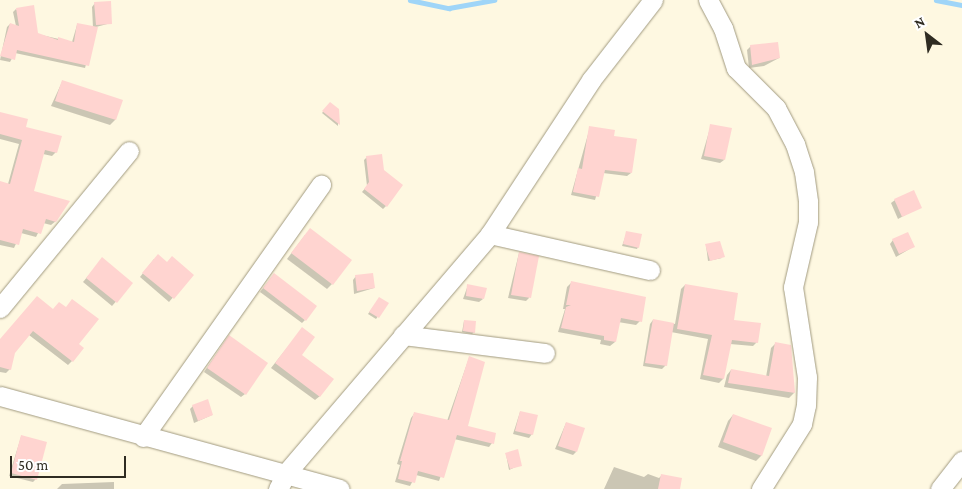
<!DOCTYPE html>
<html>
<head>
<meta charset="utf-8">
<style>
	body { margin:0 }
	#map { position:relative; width:962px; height:489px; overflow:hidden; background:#fef8e1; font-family:"Crimson Pro",serif }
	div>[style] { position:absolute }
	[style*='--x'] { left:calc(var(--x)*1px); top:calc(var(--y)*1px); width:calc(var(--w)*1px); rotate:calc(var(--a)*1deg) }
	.shadow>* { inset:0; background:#0003 }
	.stream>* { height:4.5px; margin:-2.25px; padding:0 2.25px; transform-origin:2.25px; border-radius:2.25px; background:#9fd5f8 }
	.building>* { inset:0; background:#ffd4d0 }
	.roads { filter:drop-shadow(0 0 1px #a19a80) drop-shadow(0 0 1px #a19a80) }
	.minor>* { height:19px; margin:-9.5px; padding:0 9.5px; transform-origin:9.5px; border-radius:9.5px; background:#fff }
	span { translate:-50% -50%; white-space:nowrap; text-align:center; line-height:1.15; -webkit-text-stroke:4px #fff; paint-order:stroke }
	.north { position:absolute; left:902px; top:10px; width:50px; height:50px; -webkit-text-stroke:4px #fff; paint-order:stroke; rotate:330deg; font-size:14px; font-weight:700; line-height:20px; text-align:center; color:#2f2c22 }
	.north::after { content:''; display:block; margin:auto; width:18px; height:22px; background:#2f2c22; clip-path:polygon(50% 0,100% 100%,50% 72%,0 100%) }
	.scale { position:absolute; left:10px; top:456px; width:116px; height:22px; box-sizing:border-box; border:2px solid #2f2c22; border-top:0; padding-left:6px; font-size:15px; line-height:18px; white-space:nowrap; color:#2f2c22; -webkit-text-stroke:4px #fff; paint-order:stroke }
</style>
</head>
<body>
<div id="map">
	<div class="shadow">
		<div style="clip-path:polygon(95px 3px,111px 23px,96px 27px,85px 68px,15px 53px,10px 62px,0 60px,7px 27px,10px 24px,16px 26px,13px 12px,16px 9px,37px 34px,72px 42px,77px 25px,93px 28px,92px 7px)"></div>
		<div style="clip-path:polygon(751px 46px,779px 58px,764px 66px,749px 68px,747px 50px)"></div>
		<div style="clip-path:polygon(62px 82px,121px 101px,115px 120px,110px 125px,51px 106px)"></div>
		<div style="clip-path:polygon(330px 104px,338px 110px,338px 126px,322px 113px)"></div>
		<div style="clip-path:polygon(0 113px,56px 152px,52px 156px,43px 154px,32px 191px,56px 221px,51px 225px,43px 223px,36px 237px,21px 233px,14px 248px,0 245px,0 182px,8px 184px,19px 144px,0 139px)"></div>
		<div style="clip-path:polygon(711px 125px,724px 160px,720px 163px,701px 159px)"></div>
		<div style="clip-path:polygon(590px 127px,612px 137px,631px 173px,627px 176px,603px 173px,595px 200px,571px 195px)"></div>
		<div style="clip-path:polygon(367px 157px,382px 171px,386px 206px,383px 209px,362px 192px,367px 186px,364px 160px)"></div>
		<div style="clip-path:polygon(895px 200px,920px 207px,898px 219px,891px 203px)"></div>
		<div style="clip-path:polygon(627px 232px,638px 247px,637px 249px,622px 246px)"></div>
		<div style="clip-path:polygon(305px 235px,332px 284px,327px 289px,287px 259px)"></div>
		<div style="clip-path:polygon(893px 240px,913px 247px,896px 257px,890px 244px)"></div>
		<div style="clip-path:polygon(706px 245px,722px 258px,708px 261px)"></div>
		<div style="clip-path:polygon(519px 253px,529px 298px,526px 301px,508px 298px)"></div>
		<div style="clip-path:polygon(154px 259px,192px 275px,169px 302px,140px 277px)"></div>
		<div style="clip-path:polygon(99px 263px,132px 283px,112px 306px,83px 282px)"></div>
		<div style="clip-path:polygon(356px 276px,374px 288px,354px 294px,353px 280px)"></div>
		<div style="clip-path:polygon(271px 278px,305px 320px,302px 323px,260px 292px)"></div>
		<div style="clip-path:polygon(571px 283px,640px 321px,636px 325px,618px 322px,615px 342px,610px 346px,600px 344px,601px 340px,558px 332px,565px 309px,563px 309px,567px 287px)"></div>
		<div style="clip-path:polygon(468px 285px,483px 299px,479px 302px,463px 299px)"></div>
		<div style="clip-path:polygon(685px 285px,757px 342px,753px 346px,730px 344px,723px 379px,719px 383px,700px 379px,708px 339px,671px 332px,666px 365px,662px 369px,643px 366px,650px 324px,653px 320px,675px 324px,681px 289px)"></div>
		<div style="clip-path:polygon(378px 300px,387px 304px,376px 319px,368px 314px)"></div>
		<div style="clip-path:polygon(53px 311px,77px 345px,72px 361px,68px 365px,29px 335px,14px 353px,10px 369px,6px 373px,0 372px,0 340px)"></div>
		<div style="clip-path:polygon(464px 321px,474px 332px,472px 334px,462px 332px)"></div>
		<div style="clip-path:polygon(298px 334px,300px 355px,320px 396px,315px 400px,271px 368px)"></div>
		<div style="clip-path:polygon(226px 340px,245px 394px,241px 397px,204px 372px)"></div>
		<div style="clip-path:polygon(775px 344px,789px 346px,794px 393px,789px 398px,724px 387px,727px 375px,731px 370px,766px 377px,771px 348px)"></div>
		<div style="clip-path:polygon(469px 358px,466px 427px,492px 443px,489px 447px,454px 439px,439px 481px,416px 475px,410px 486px,395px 482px,400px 465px,397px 464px,411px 418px,414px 414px,447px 421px)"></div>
		<div style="clip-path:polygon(193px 406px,212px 415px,194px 423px,190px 409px)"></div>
		<div style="clip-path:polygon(520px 412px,532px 434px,529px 438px,513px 434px)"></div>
		<div style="clip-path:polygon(733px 415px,771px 429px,761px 456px,756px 461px,718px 447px,728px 421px)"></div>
		<div style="clip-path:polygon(566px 423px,576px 452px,573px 455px,555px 449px)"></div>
		<div style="clip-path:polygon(21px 437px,36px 479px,33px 482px,9px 476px)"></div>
		<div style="clip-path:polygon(506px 454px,520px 465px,509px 470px)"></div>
		<div style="clip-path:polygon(614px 467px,644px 477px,648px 474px,659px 478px,662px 475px,678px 489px,604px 489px)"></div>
		<div style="clip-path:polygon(114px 482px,114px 489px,57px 489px,62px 484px)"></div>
	</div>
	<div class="stream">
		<div style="--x:410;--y:0;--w:40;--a:12"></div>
		<div style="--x:449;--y:8;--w:46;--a:-10.1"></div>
		<div style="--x:936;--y:0;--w:26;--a:11"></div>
	</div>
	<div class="building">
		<div style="clip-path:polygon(111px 1px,112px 24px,96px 25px,94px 2px)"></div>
		<div style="clip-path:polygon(34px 5px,38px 33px,58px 40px,58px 37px,74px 42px,77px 23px,98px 27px,89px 66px,17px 50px,15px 60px,0 56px,10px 23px,19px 26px,16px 8px)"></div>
		<div style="clip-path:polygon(778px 42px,780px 58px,752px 65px,750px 45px)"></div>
		<div style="clip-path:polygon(62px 80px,123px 100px,116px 120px,55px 101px)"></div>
		<div style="clip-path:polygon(330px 102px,339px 109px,340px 125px,322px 111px)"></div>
		<div style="clip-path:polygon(0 112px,28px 119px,26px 127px,62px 136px,57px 153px,45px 150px,34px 191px,70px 201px,56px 222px,46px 219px,41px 234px,23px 229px,19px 245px,0 240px,0 181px,10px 184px,22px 140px,0 134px)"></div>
		<div style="clip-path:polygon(710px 124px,732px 128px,725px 160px,704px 156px)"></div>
		<div style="clip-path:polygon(589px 126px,615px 130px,614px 136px,637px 139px,632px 173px,605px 170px,599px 197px,573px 192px,578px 168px,582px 169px)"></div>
		<div style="clip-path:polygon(382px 154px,384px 170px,403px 185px,387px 207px,364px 189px,369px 182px,366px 156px)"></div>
		<div style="clip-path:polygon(914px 190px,922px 208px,902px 217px,894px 199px)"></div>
		<div style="clip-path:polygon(310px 228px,352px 260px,333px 285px,291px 253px)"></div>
		<div style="clip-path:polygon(626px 231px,642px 234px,639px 248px,623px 244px)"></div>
		<div style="clip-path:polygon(908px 232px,915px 247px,899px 254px,892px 239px)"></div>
		<div style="clip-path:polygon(720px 241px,725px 257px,710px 261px,705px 244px)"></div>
		<div style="clip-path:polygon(519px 252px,539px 256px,531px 298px,511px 295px)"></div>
		<div style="clip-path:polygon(158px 254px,167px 262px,172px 256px,194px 275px,174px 299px,142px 273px)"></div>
		<div style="clip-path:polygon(102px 257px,133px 283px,117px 303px,86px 278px)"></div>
		<div style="clip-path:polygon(274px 273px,317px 306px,306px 321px,263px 288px)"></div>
		<div style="clip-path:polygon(373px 273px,375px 288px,357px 291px,355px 275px)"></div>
		<div style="clip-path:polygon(571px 281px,646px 297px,642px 322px,621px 318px,616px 342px,604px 340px,604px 336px,561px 328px,566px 307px,571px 305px,566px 305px)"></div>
		<div style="clip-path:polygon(467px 284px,487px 288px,484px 299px,466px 296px)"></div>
		<div style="clip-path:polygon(685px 284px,738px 293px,734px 320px,761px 323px,758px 343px,732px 340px,724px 379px,703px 375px,712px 335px,677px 329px)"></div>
		<div style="clip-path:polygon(37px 296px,53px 309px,59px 302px,66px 307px,72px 299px,99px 319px,79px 344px,84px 348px,73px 362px,33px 331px,15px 353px,11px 370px,0 367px,0 339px)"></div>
		<div style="clip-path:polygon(379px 297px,389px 303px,379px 318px,369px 312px)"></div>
		<div style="clip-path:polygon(653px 319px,674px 323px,667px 366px,645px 363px)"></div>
		<div style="clip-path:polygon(464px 320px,476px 321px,475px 333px,463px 331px)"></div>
		<div style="clip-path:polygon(302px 327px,315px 337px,302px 355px,334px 379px,320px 397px,275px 363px)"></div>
		<div style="clip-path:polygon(229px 335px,268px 363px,246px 395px,207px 368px)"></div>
		<div style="clip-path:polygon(775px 342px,791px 345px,795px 393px,728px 383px,731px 369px,769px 376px)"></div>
		<div style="clip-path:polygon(469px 356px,485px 362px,468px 426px,496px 433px,494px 444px,457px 435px,444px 478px,418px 471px,415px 483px,398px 479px,402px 461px,400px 461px,414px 412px,449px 420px)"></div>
		<div style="clip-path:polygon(208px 399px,213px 415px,198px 421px,192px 405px)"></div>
		<div style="clip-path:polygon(520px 411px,538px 415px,533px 435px,515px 431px)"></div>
		<div style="clip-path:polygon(733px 414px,772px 428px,762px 456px,723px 442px)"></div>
		<div style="clip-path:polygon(566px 422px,585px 428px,577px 452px,558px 446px)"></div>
		<div style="clip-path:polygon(21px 435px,47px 442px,37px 480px,11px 473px)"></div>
		<div style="clip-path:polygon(518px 449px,522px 466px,510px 469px,505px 453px)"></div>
		<div style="clip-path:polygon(661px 474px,682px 478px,680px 489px,658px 489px)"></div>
	</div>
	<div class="roads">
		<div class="minor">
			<div style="--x:708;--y:0;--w:32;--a:62"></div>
			<div style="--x:723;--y:28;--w:42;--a:72"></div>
			<div style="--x:736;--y:68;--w:57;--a:45"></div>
			<div style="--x:776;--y:108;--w:41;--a:62.2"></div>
			<div style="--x:795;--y:144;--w:29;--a:72"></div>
			<div style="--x:804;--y:172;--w:30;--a:82"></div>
			<div style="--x:808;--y:202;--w:20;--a:90"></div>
			<div style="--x:808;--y:222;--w:67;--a:103"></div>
			<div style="--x:793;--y:287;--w:91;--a:81.2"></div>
			<div style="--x:807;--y:377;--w:28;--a:92"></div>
			<div style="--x:806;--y:405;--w:19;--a:102"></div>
			<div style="--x:802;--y:424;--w:77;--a:122.2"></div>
			<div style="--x:490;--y:234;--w:164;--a:12.7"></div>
			<div style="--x:0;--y:308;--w:203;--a:-50.6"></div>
			<div style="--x:403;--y:335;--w:143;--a:7.2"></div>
			<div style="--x:0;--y:396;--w:352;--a:15.3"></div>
			<div style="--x:143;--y:437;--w:309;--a:-54.8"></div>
			<div style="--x:278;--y:489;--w:19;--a:-62"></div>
			<div style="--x:287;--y:472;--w:313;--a:-49.5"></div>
			<div style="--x:490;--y:234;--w:184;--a:-56.7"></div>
			<div style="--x:591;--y:80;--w:101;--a:-52.2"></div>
			<div style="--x:940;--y:489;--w:36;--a:-52"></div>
		</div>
	</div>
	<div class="north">N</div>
	<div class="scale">50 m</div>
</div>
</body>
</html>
